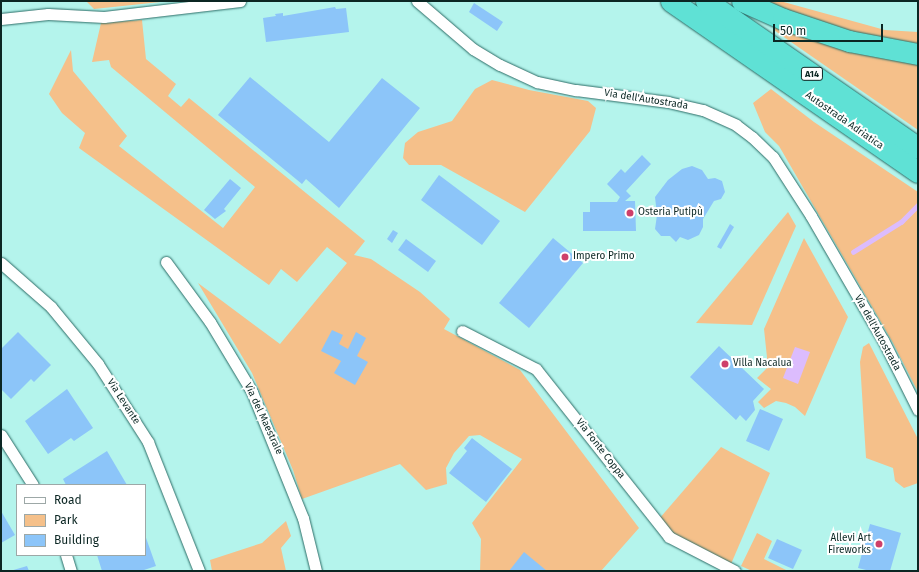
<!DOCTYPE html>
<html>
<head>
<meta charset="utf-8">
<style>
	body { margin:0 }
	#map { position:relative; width:919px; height:572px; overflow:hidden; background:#b4f4ec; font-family:"Fira Sans",sans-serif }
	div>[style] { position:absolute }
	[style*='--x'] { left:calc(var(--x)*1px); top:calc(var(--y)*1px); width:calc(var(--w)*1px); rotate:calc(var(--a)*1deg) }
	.green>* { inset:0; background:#f5c08a }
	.water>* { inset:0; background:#dcbcfd }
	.stream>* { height:4.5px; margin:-2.25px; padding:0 2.25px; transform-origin:2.25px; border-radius:2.25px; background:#dcbcfd }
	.building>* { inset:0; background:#8cc5f9 }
	.roads { filter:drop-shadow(0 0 1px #2c6c66) drop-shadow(0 0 1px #2c6c66) }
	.minor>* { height:11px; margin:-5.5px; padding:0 5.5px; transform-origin:5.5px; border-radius:5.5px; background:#fff }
	.motorway>* { height:21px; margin:-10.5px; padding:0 10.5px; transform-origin:10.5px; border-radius:10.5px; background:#5fe1d5 }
	.dots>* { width:11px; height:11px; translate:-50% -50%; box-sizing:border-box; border:2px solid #fff; border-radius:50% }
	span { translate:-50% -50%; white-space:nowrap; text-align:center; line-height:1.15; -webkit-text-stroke:4px #fff; paint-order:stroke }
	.shield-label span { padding:1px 3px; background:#fff; border:1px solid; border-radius:3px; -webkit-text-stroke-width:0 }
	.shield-label { font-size:9px; color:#0b2623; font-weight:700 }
	.street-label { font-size:10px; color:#0b2623 }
	.poi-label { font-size:10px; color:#0b2623 }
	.left { translate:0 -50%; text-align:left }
	.right { translate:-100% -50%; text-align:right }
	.frame { position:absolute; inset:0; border:2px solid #0b2623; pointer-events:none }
	.legend { position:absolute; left:16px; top:484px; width:130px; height:72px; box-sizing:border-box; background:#fff; border:1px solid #9da8a7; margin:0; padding:5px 7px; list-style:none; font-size:12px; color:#0b2623 }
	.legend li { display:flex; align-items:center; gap:8px; height:20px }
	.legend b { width:20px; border:1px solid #9da8a7 }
	.scale { position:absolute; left:773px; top:24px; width:110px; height:18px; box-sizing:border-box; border:2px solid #0b2623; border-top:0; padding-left:5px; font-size:12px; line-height:14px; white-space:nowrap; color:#0b2623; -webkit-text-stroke:3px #fff; paint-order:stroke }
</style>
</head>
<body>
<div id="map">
	<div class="green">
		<div style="clip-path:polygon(86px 1px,170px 1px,94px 9px)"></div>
		<div style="clip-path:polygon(754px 1px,780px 1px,885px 30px,918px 32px,918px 50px,879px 43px)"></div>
		<div style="clip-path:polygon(142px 20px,146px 59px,176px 84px,168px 96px,181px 107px,189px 98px,365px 241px,354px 255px,371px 259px,420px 292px,450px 319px,444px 329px,520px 370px,639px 528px,601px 571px,480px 571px,481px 539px,472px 523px,522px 459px,480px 435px,469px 436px,454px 453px,446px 468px,447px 484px,426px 490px,400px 464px,302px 499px,293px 470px,252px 373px,198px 283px,280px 344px,347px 263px,327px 247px,297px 282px,281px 269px,269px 285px,79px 148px,85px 133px,62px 113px,49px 94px,71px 50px,73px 71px,127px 136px,119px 146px,223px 228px,255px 187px,111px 67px,109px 60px,92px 62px,101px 23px)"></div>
		<div style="clip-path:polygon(774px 25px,918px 59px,918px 130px,778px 33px,773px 29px)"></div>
		<div style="clip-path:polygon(492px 80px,529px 90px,588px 101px,596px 108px,590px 131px,525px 212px,441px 165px,409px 165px,403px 158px,405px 143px,418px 132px,452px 121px,475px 89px)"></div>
		<div style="clip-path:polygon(771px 89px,814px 122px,918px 192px,918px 392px,893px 343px,779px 146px,765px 132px,753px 103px)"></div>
		<div style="clip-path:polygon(788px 212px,796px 226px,752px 325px,696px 323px)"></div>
		<div style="clip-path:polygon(804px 238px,848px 317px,805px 416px,795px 407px,786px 403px,776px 401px,764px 408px,758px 402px,771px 389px,757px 378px,768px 367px,764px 329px)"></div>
		<div style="clip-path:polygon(869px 343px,918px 439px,918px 483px,904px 488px,895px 481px,893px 468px,866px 458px,860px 362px,863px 347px)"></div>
		<div style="clip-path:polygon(721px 447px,770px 473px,731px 564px,671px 536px,659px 519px)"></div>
		<div style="clip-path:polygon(286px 521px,291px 536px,281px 548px,286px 571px,212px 571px,210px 560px,262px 543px)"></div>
		<div style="clip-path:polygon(757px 533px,772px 541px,764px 559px,788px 571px,752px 571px,741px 566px)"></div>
	</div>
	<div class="water">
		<div style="clip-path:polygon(795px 347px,810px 352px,798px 384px,783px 378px)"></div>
	</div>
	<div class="stream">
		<div style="--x:853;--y:252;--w:57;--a:-32"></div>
		<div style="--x:901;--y:222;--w:24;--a:-45"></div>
	</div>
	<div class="building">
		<div style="clip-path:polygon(474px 3px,503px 22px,497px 31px,469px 12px)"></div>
		<div style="clip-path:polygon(335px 7px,336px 9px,346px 8px,349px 32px,266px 42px,263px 18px,276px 16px,275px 14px,283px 13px,283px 16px)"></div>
		<div style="clip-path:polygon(250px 77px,329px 142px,382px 78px,420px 108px,339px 208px,306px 179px,302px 184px,218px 115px)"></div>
		<div style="clip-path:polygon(642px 155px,651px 164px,626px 191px,631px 196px,625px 201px,635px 201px,636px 231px,583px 231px,583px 212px,590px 212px,590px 202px,617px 202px,620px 197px,607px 184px,621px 169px,625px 173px)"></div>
		<div style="clip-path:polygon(692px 166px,702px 170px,708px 179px,715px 178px,722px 181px,725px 192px,721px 199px,714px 201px,703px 219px,703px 227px,699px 235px,688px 240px,680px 237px,676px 242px,670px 236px,661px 236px,655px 229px,657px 215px,655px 197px,668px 180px,682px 169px)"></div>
		<div style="clip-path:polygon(439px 175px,500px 221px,482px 245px,421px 200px)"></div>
		<div style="clip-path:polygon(230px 179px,241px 188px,224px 209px,226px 211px,215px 219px,204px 210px)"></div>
		<div style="clip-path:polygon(730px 224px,734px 227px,721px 249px,717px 247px)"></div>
		<div style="clip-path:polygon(393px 230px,398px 233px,392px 243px,387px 239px)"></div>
		<div style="clip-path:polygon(553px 238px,583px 263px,529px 328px,499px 303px)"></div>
		<div style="clip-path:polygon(406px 239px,436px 261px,428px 272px,398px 250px)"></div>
		<div style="clip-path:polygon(332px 330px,343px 335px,339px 344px,348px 349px,356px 332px,366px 338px,357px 356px,368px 362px,355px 385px,334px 373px,341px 361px,321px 351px)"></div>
		<div style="clip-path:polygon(18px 332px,51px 365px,34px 382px,31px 379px,11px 399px,1px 389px,1px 349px)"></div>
		<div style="clip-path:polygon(719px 346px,764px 389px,753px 401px,755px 410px,746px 421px,740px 415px,736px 420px,690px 377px)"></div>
		<div style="clip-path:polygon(67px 389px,93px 428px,74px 441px,71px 438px,48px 454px,25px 421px)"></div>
		<div style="clip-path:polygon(760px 409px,783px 419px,769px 451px,746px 441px)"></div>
		<div style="clip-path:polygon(472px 438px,512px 469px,486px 502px,449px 473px,467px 451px,464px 448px)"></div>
		<div style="clip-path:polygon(107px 451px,127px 485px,66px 485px,63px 479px)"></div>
		<div style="clip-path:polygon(1px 511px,15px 535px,1px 543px)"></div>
		<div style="clip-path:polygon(870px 524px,901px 533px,890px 571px,870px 571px,858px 568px)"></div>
		<div style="clip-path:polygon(145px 535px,156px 566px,141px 571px,102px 571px,97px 555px,145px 555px)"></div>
		<div style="clip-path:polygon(777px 539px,802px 550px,793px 569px,768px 558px)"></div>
		<div style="clip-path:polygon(524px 552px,547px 571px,509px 571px)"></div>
		<div style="clip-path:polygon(27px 566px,29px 571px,10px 571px)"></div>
	</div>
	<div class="roads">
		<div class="minor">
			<div style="--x:417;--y:1;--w:74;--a:40.6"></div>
			<div style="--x:473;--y:49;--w:31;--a:31"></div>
			<div style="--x:500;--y:65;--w:41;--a:24.7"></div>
			<div style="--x:537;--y:82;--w:40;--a:12"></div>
			<div style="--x:576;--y:90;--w:93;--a:7.4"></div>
			<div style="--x:668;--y:102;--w:36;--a:13"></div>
			<div style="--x:703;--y:110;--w:36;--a:24"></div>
			<div style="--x:736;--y:125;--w:20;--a:37"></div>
			<div style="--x:752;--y:137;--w:29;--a:44"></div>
			<div style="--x:773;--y:157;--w:70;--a:57.2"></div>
			<div style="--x:811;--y:216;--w:143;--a:59.9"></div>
			<div style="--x:883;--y:340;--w:78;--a:63.4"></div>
			<div style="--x:1;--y:19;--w:47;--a:-6.1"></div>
			<div style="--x:48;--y:14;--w:56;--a:3.1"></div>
			<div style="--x:104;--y:17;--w:137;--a:-6.7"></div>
			<div style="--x:166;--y:262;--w:74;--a:53.7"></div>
			<div style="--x:210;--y:322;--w:82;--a:59"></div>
			<div style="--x:252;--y:392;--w:136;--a:68"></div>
			<div style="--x:303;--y:518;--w:55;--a:76.2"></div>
			<div style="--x:1;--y:263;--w:67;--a:41.3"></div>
			<div style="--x:51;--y:307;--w:74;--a:50.5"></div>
			<div style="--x:98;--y:364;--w:93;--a:57.3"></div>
			<div style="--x:148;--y:442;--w:139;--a:68.4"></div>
			<div style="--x:462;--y:331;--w:83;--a:27.2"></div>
			<div style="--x:536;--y:369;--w:214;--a:51.6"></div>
			<div style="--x:669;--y:537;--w:74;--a:27.3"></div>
			<div style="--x:1;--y:435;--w:59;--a:57.4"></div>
			<div style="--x:66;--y:555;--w:17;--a:73"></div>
		</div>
		<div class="motorway">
			<div style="--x:671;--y:1;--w:300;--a:34.7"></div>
			<div style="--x:706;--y:1;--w:258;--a:34.7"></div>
			<div style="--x:742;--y:1;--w:45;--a:23.7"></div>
			<div style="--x:783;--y:19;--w:70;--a:18.4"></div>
			<div style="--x:849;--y:41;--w:70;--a:10.7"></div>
		</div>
	</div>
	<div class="dots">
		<div style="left:630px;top:213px;background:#ce406a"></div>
		<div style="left:565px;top:257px;background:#ce406a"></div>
		<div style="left:725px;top:364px;background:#ce406a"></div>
		<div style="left:879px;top:544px;background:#ce406a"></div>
	</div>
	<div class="shield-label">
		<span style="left:812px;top:74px">A14</span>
	</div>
	<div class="street-label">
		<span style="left:646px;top:100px;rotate:9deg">Via dell'Autostrada</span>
		<span style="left:844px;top:121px;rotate:35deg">Autostrada Adriatica</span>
		<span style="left:877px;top:333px;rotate:61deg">Via dell'Autostrada</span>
		<span style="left:123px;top:402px;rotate:57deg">Via Levante</span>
		<span style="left:263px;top:419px;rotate:65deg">Via del Maestrale</span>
		<span style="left:600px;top:449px;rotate:52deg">Via Fonte Coppa</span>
	</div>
	<div class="poi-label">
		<span class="left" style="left:638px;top:213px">Osteria Putipù</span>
		<span class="left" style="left:573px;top:257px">Impero Primo</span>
		<span class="left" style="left:733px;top:364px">Villa Nacalua</span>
		<span class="right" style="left:871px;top:544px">Allevi Art<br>Fireworks</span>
	</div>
	<div class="frame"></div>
	<ul class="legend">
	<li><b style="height:5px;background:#fff"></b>Road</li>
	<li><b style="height:11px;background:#f5c08a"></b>Park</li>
	<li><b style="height:11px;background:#8cc5f9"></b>Building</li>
	</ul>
	<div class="scale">50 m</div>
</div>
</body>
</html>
